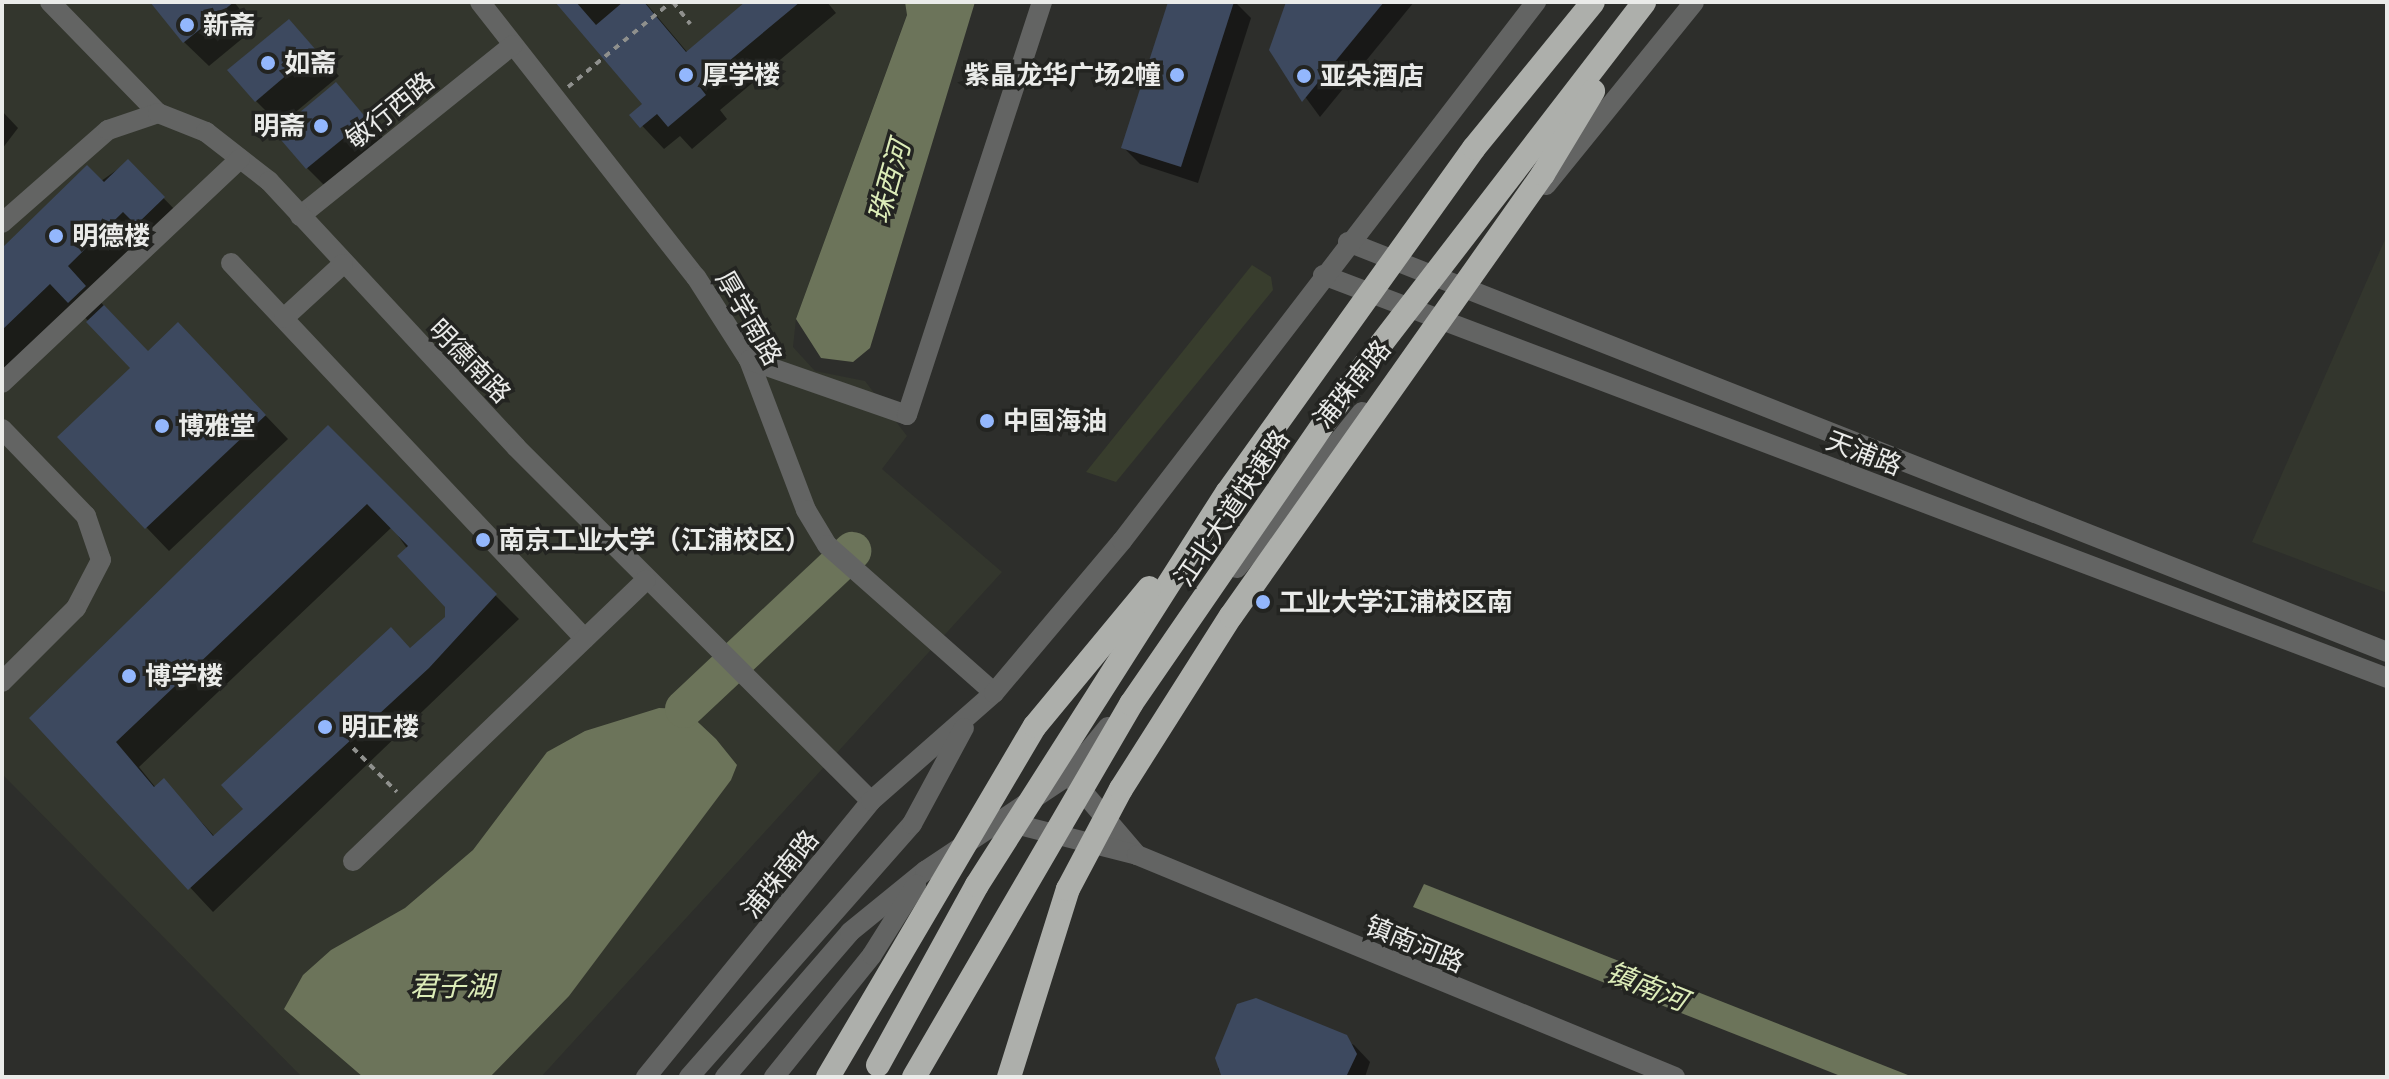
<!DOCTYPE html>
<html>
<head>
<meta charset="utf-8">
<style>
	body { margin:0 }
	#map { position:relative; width:2389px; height:1079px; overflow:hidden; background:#2d2e2b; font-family:Quicksand,"Noto Sans SC",sans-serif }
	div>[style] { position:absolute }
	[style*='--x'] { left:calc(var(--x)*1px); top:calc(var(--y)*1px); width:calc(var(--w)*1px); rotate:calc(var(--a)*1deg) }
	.built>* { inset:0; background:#33362d }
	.green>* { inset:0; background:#383d2d }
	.water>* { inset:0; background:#6c745a }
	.shadow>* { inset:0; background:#0007 }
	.river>* { height:38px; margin:-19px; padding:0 19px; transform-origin:19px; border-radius:19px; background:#6c745a }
	.building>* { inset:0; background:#3d495f }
	.path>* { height:4px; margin-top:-2px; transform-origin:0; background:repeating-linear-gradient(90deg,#8f908d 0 6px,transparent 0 12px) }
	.minor>* { height:20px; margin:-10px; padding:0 10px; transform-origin:10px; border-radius:10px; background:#636463 }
	.highway-bridge>* { height:24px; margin:-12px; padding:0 12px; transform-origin:12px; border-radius:12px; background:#adafab }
	.dots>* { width:22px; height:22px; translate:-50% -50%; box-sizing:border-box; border:4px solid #232421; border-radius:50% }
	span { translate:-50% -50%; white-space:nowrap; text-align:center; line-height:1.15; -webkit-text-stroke:7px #232421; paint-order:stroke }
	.poi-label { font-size:26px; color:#eaebe9; font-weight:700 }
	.left { translate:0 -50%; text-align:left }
	.right { translate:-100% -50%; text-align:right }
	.street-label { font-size:26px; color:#eaebe9 }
	.water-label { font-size:28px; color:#dcecb8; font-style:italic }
	.frame { position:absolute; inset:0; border:4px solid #eaebe9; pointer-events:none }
</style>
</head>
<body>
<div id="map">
	<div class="built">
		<div style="clip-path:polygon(2px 2px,905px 2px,907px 14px,796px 319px,793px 347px,815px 371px,865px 381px,907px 436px,882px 469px,1002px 572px,541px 1077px,302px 1077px,2px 774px)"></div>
		<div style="clip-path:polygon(2387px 235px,2387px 593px,2252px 542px)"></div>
	</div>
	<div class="green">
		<div style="clip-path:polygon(1252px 265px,1271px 277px,1273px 290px,1116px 482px,1086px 472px)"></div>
	</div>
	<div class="water">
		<div style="clip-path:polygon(905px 2px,975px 2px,870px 348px,853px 362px,821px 358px,796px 319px,907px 15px)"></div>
		<div style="clip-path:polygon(659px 708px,684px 709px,716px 739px,737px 765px,731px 780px,569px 996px,490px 1077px,363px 1077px,284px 1009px,303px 975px,331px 950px,405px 908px,473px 850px,547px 752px,585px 731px)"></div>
		<div style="clip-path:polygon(1424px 884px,1913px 1077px,1843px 1077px,1413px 907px)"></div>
	</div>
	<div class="shadow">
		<div style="clip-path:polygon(165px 2px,234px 2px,255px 28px,209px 66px,184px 42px)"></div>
		<div style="clip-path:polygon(557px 2px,645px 2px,688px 53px,748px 2px,827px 2px,836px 13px,720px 110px,727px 119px,692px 149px,680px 136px,664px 149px,632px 115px,645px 104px)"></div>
		<div style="clip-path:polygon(1170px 2px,1235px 2px,1251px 18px,1198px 183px,1140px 164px,1123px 147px)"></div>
		<div style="clip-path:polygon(1288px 2px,1414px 2px,1320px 117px,1271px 50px)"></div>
		<div style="clip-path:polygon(289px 21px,339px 76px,280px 125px,256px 101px)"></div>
		<div style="clip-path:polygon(336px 85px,389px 144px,331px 192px,307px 168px)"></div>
		<div style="clip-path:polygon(2px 111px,18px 128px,2px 149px)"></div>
		<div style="clip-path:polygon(128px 162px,185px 220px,160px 246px,147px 233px,89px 290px,149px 353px,201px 348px,288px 439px,169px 551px,60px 437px,133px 368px,73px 305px,2px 390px,2px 251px)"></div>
		<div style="clip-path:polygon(evenodd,328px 428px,519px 619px,213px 912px,32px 718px,328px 428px,392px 527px,447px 606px,446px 618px,215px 837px,164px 781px,156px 788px,139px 767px,392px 527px)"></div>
		<div style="clip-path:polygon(1256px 1000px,1354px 1045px,1370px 1062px,1365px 1077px,1226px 1077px,1218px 1069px,1239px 1005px)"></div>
	</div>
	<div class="river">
		<div style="--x:684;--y:709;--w:231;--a:-43.2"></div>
	</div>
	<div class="building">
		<div style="clip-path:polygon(150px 2px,234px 2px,183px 43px)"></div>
		<div style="clip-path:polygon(555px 2px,576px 2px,596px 25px,623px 2px,644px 2px,686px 52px,745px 2px,800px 2px,699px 86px,706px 95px,668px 127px,657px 114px,640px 128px,629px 115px,642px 104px)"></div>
		<div style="clip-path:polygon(1168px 2px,1234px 2px,1181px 167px,1121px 148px)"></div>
		<div style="clip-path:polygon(1286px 2px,1384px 2px,1302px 102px,1269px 50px)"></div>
		<div style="clip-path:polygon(289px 19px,316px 50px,255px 102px,227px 70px)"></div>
		<div style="clip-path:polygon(336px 82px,367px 119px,306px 169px,275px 133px)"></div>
		<div style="clip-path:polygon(128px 159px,165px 197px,136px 225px,123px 212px,68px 266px,86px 286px,68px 303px,50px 284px,2px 330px,2px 248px,87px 165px,104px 182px)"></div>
		<div style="clip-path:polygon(104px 305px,148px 351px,178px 322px,266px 415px,145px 529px,57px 437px,130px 368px,86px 322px)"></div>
		<div style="clip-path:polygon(evenodd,328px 425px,497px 594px,429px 668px,188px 890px,29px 718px,328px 425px,367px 504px,408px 546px,397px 556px,445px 607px,445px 617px,410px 648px,391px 627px,221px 785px,243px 809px,213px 836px,164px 778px,154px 787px,116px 742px,367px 504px)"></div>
		<div style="clip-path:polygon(1256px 998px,1347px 1035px,1357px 1054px,1346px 1077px,1221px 1075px,1215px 1058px,1237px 1004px)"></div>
	</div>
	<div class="path">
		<div style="--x:673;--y:2;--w:28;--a:52"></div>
		<div style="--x:568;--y:87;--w:134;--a:-39.5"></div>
		<div style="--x:353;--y:748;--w:62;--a:45"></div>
	</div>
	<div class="minor">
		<div style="--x:50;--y:2;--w:155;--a:45.8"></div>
		<div style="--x:480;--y:2;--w:350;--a:51.9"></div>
		<div style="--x:696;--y:277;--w:98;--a:57.4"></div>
		<div style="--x:749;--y:360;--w:160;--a:69.2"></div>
		<div style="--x:806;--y:510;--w:41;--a:59"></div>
		<div style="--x:827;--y:545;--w:223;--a:41.5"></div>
		<div style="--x:1546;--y:185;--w:235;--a:-51"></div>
		<div style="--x:300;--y:216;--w:273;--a:-38.8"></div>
		<div style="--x:2;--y:223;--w:141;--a:-41.3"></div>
		<div style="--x:108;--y:130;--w:53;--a:-18.8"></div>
		<div style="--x:158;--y:113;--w:52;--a:21.6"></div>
		<div style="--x:206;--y:132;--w:80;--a:37.9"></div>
		<div style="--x:269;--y:181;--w:363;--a:47.1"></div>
		<div style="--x:516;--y:447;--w:501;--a:44.92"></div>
		<div style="--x:1348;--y:242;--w:1117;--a:21.53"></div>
		<div style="--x:231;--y:263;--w:516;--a:46.73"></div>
		<div style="--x:1323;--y:275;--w:1138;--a:20.74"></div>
		<div style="--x:284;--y:318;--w:80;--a:-42.5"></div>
		<div style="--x:749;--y:360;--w:167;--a:19.2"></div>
		<div style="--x:907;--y:415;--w:435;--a:-71.9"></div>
		<div style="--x:2;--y:383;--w:327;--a:-43.3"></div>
		<div style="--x:2;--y:429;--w:121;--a:46"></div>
		<div style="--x:86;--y:516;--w:46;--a:71.2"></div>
		<div style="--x:101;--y:560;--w:54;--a:117.5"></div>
		<div style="--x:76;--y:608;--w:105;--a:135"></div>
		<div style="--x:1237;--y:568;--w:200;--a:-51.3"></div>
		<div style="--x:1072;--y:779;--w:100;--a:49.5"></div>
		<div style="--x:1003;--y:821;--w:138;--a:14.2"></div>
		<div style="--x:1137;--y:855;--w:582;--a:22.42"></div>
		<div style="--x:353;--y:861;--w:406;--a:-43.8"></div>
		<div style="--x:646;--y:1077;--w:356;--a:-50.8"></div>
		<div style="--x:871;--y:801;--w:164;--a:-41.3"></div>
		<div style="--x:994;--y:693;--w:199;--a:-49.9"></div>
		<div style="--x:1122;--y:541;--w:680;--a:-52.47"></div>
		<div style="--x:689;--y:1077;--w:337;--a:-48.6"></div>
		<div style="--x:912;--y:824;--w:109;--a:-61.6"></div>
		<div style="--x:725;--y:1077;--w:191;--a:-49.2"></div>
		<div style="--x:850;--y:932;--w:97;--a:-39.1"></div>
		<div style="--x:925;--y:871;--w:173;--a:-33.7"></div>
		<div style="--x:1069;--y:775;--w:62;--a:-50.9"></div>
		<div style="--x:774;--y:1077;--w:156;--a:-51.2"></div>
		<div style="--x:872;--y:955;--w:83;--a:-57.8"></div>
	</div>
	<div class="highway-bridge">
		<div style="--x:878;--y:1065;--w:205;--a:-61.2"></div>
		<div style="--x:977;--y:885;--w:465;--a:-57.5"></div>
		<div style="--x:1227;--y:493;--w:424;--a:-54.4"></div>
		<div style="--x:1474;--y:148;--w:188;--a:-50.8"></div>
		<div style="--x:828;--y:1077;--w:407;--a:-59.5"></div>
		<div style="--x:1035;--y:726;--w:179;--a:-50.4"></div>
		<div style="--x:914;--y:1077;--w:432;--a:-59.8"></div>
		<div style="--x:1131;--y:704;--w:401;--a:-55.5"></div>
		<div style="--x:1358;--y:374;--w:469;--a:-52.4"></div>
		<div style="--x:1009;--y:1077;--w:197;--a:-72.6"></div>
		<div style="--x:1068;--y:889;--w:113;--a:-62.1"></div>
		<div style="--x:1121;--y:789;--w:205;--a:-57.6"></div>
		<div style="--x:1231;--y:616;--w:541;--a:-54.78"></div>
		<div style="--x:1543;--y:174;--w:97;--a:-58.9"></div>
	</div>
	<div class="dots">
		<div style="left:187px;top:25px;background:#93b7fd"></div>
		<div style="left:268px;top:63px;background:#93b7fd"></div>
		<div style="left:686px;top:75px;background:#93b7fd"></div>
		<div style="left:1177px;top:75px;background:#93b7fd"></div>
		<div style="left:1304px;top:76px;background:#93b7fd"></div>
		<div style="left:321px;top:126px;background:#93b7fd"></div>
		<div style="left:56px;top:236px;background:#93b7fd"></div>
		<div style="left:987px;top:421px;background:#93b7fd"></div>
		<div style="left:162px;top:426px;background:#93b7fd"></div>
		<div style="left:483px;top:540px;background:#93b7fd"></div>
		<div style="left:1263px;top:602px;background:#93b7fd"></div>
		<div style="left:129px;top:676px;background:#93b7fd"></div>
		<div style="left:325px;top:727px;background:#93b7fd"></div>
	</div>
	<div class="poi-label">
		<span class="left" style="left:203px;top:25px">新斋</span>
		<span class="left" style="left:284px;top:63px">如斋</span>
		<span class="left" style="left:702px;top:75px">厚学楼</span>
		<span class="right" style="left:1161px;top:75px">紫晶龙华广场2幢</span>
		<span class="left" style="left:1320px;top:76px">亚朵酒店</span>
		<span class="right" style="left:305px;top:126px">明斋</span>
		<span class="left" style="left:72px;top:236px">明德楼</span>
		<span class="left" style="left:1003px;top:421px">中国海油</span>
		<span class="left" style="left:178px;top:426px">博雅堂</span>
		<span class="left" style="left:499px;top:540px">南京工业大学（江浦校区）</span>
		<span class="left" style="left:1279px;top:602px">工业大学江浦校区南</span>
		<span class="left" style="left:145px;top:676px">博学楼</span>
		<span class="left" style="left:341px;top:727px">明正楼</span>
	</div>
	<div class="street-label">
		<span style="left:390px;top:110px;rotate:-39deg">敏行西路</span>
		<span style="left:749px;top:318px;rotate:60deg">厚学南路</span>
		<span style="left:470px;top:361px;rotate:46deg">明德南路</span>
		<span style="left:1352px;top:384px;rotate:-51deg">浦珠南路</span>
		<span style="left:1864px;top:453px;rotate:21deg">天浦路</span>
		<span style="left:1232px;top:508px;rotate:-56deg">江北大道快速路</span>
		<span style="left:780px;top:874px;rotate:-51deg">浦珠南路</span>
		<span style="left:1415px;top:944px;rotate:23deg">镇南河路</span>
	</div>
	<div class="water-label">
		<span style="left:889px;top:182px;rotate:-74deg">珠西河</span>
		<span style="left:452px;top:986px">君子湖</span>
		<span style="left:1647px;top:986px;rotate:22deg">镇南河</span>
	</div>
	<div class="frame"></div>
</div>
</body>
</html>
